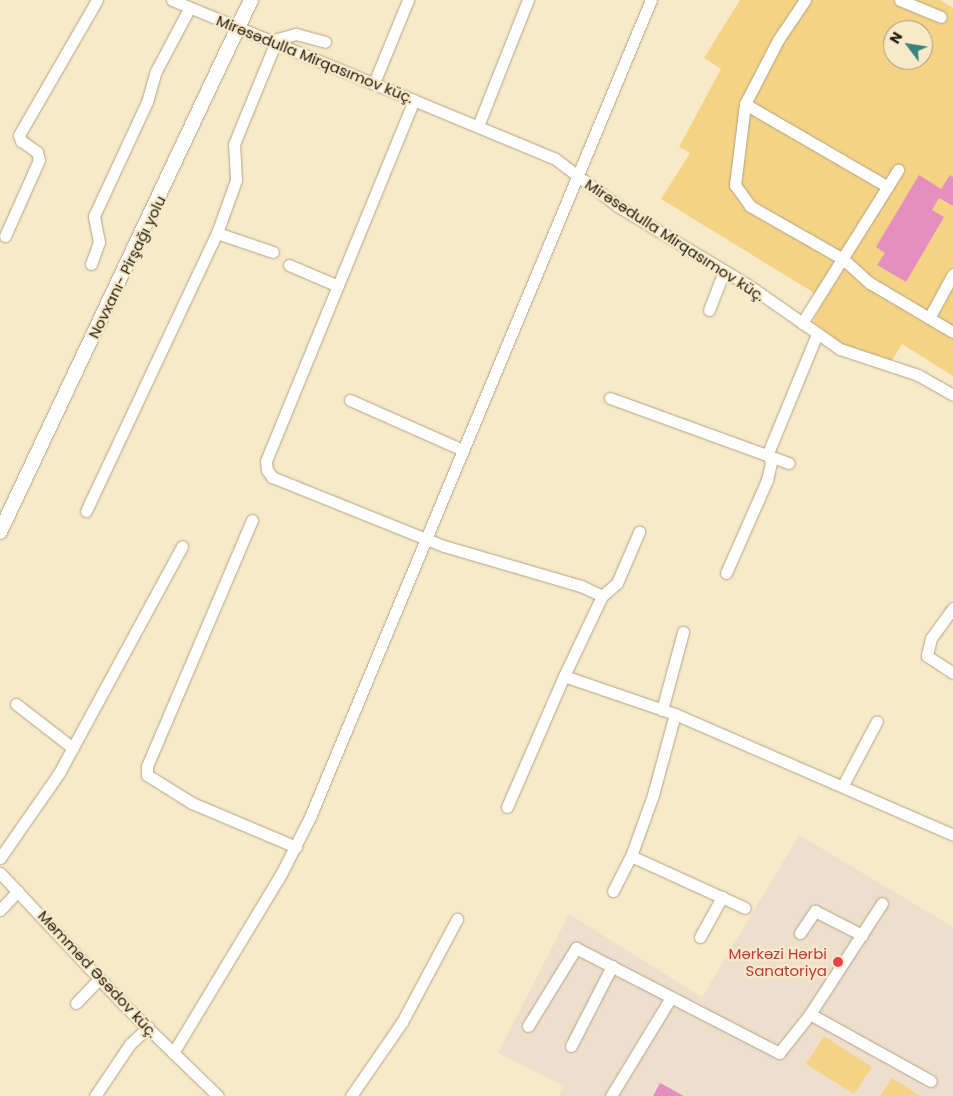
<!DOCTYPE html>
<html>
<head>
<meta charset="utf-8">
<style>
	body { margin:0 }
	#map { position:relative; width:953px; height:1096px; overflow:hidden; background:#f8eac9; font-family:Poppins,sans-serif }
	div>[style] { position:absolute }
	[style*='--x'] { left:calc(var(--x)*1px); top:calc(var(--y)*1px); width:calc(var(--w)*1px); rotate:calc(var(--a)*1deg) }
	.medical>* { inset:0; background:#eedfcc }
	.green>* { inset:0; background:#f4d384 }
	.building>* { inset:0; background:#e68ec0 }
	.roads { filter:drop-shadow(0 0 1px #b1a485) drop-shadow(0 0 1px #b1a485) }
	.minor>* { height:11px; margin:-5.5px; padding:0 5.5px; transform-origin:5.5px; border-radius:5.5px; background:#fff }
	.major>* { height:14px; margin:-7px; padding:0 7px; transform-origin:7px; border-radius:7px; background:#fff }
	.dots>* { width:14px; height:14px; translate:-50% -50%; box-sizing:border-box; border:2px solid #f8eac9; border-radius:50% }
	span { translate:-50% -50%; white-space:nowrap; text-align:center; line-height:1.15; -webkit-text-stroke:4.5px #f8eac9; paint-order:stroke }
	.street-label { font-size:15px; color:#211c10 }
	.health-label { font-size:15px; color:#be3a42 }
	.right { translate:-100% -50%; text-align:right }
	.north { position:absolute; left:883px; top:20px; width:50px; height:50px; box-sizing:border-box; background:#f8eac9; border:1px solid #a2987f; border-radius:50%; rotate:301deg; font-size:14px; font-weight:700; line-height:20px; text-align:center; color:#211c10 }
	.north::after { content:''; display:block; margin:auto; width:18px; height:22px; background:#3a827e; clip-path:polygon(50% 0,100% 100%,50% 72%,0 100%) }
</style>
</head>
<body>
<div id="map">
	<div class="medical">
		<div style="clip-path:polygon(799px 835px,953px 927px,953px 1096px,559px 1096px,564px 1086px,498px 1053px,569px 914px,702px 997px)"></div>
	</div>
	<div class="green">
		<div style="clip-path:polygon(evenodd,740px 0,940px 0,953px 8px,953px 376px,902px 344px,891px 362px,844px 346px,813px 322px,824px 299px,661px 199px,690px 153px,679px 147px,721px 69px,704px 58px,740px 0,893px 30px,923px 30px,923px 60px,893px 60px,893px 30px)"></div>
		<div style="clip-path:polygon(824px 1036px,872px 1067px,854px 1094px,806px 1064px)"></div>
		<div style="clip-path:polygon(892px 1078px,920px 1096px,880px 1096px)"></div>
	</div>
	<div class="building">
		<div style="clip-path:polygon(919px 175px,941px 189px,950px 175px,953px 177px,953px 206px,939px 198px,932px 210px,944px 217px,906px 282px,877px 265px,885px 253px,876px 247px)"></div>
		<div style="clip-path:polygon(660px 1083px,684px 1096px,653px 1096px)"></div>
	</div>
	<div class="roads">
		<div class="minor">
			<div style="--x:172;--y:0;--w:413;--a:22.5"></div>
			<div style="--x:554;--y:158;--w:81;--a:37"></div>
			<div style="--x:619;--y:207;--w:151;--a:31.2"></div>
			<div style="--x:748;--y:285;--w:112;--a:34.8"></div>
			<div style="--x:840;--y:349;--w:82;--a:18.4"></div>
			<div style="--x:918;--y:375;--w:40;--a:29.7"></div>
			<div style="--x:805;--y:0;--w:48;--a:124"></div>
			<div style="--x:778;--y:40;--w:72;--a:117.3"></div>
			<div style="--x:745;--y:104;--w:82;--a:97"></div>
			<div style="--x:735;--y:185;--w:26;--a:54"></div>
			<div style="--x:750;--y:206;--w:107;--a:29.7"></div>
			<div style="--x:843;--y:259;--w:36;--a:42"></div>
			<div style="--x:870;--y:283;--w:96;--a:30.6"></div>
			<div style="--x:900;--y:0;--w:44;--a:22.5"></div>
			<div style="--x:374;--y:83;--w:90;--a:-67.7"></div>
			<div style="--x:414;--y:100;--w:390;--a:112.3"></div>
			<div style="--x:266;--y:461;--w:9;--a:84"></div>
			<div style="--x:267;--y:470;--w:9;--a:54"></div>
			<div style="--x:272;--y:477;--w:185;--a:21.9"></div>
			<div style="--x:444;--y:546;--w:143;--a:16.3"></div>
			<div style="--x:581;--y:586;--w:23;--a:25"></div>
			<div style="--x:745;--y:104;--w:165;--a:30.1"></div>
			<div style="--x:478;--y:126;--w:136;--a:-68.4"></div>
			<div style="--x:217;--y:233;--w:59;--a:18.7"></div>
			<div style="--x:5;--y:236;--w:83;--a:-65.9"></div>
			<div style="--x:39;--y:160;--w:8;--a:-104"></div>
			<div style="--x:37;--y:152;--w:19;--a:-145"></div>
			<div style="--x:21;--y:141;--w:6;--a:-108"></div>
			<div style="--x:19;--y:135;--w:156;--a:-60"></div>
			<div style="--x:91;--y:264;--w:23;--a:-70"></div>
			<div style="--x:99;--y:242;--w:26;--a:-101"></div>
			<div style="--x:94;--y:216;--w:126;--a:-65.1"></div>
			<div style="--x:147;--y:102;--w:32;--a:-74"></div>
			<div style="--x:156;--y:71;--w:72;--a:-62"></div>
			<div style="--x:289;--y:265;--w:53;--a:23.2"></div>
			<div style="--x:709;--y:310;--w:42;--a:-69"></div>
			<div style="--x:929;--y:318;--w:50;--a:-61.4"></div>
			<div style="--x:802;--y:323;--w:181;--a:-57.9"></div>
			<div style="--x:610;--y:398;--w:190;--a:20"></div>
			<div style="--x:350;--y:400;--w:124;--a:23.9"></div>
			<div style="--x:86;--y:511;--w:307;--a:-64.8"></div>
			<div style="--x:217;--y:233;--w:56;--a:-70.3"></div>
			<div style="--x:236;--y:180;--w:36;--a:-93"></div>
			<div style="--x:234;--y:144;--w:113;--a:-67.7"></div>
			<div style="--x:277;--y:39;--w:20;--a:-15"></div>
			<div style="--x:296;--y:34;--w:30;--a:15"></div>
			<div style="--x:252;--y:520;--w:267;--a:113.1"></div>
			<div style="--x:147;--y:766;--w:9;--a:90"></div>
			<div style="--x:147;--y:775;--w:53;--a:31.9"></div>
			<div style="--x:192;--y:803;--w:113;--a:22.9"></div>
			<div style="--x:726;--y:573;--w:102;--a:-66.2"></div>
			<div style="--x:767;--y:480;--w:17;--a:-77"></div>
			<div style="--x:771;--y:463;--w:10;--a:-107"></div>
			<div style="--x:768;--y:453;--w:129;--a:-67.6"></div>
			<div style="--x:953;--y:608;--w:37;--a:126"></div>
			<div style="--x:931;--y:638;--w:18;--a:103"></div>
			<div style="--x:927;--y:656;--w:31;--a:33"></div>
			<div style="--x:564;--y:676;--w:117;--a:18.9"></div>
			<div style="--x:675;--y:714;--w:303;--a:23.5"></div>
			<div style="--x:16;--y:704;--w:72;--a:37.7"></div>
			<div style="--x:662;--y:710;--w:81;--a:-74.9"></div>
			<div style="--x:675;--y:714;--w:84;--a:105.2"></div>
			<div style="--x:653;--y:795;--w:65;--a:109.8"></div>
			<div style="--x:631;--y:856;--w:125;--a:24.5"></div>
			<div style="--x:843;--y:785;--w:72;--a:-62"></div>
			<div style="--x:507;--y:807;--w:143;--a:-66.5"></div>
			<div style="--x:564;--y:676;--w:89;--a:-64.6"></div>
			<div style="--x:602;--y:596;--w:20;--a:-41"></div>
			<div style="--x:617;--y:583;--w:56;--a:-66.7"></div>
			<div style="--x:0;--y:858;--w:103;--a:-55.2"></div>
			<div style="--x:59;--y:773;--w:258;--a:-61.5"></div>
			<div style="--x:0;--y:873;--w:180;--a:46.8"></div>
			<div style="--x:123;--y:1004;--w:132;--a:44.1"></div>
			<div style="--x:613;--y:891;--w:39;--a:-63"></div>
			<div style="--x:0;--y:910;--w:26;--a:-47"></div>
			<div style="--x:800;--y:933;--w:27;--a:-56"></div>
			<div style="--x:815;--y:911;--w:53;--a:27.1"></div>
			<div style="--x:700;--y:937;--w:46;--a:-61.2"></div>
			<div style="--x:76;--y:1003;--w:33;--a:-46"></div>
			<div style="--x:810;--y:1014;--w:138;--a:29"></div>
			<div style="--x:528;--y:1026;--w:92;--a:-58.4"></div>
			<div style="--x:576;--y:948;--w:229;--a:27.3"></div>
			<div style="--x:779;--y:1053;--w:50;--a:-51.5"></div>
			<div style="--x:810;--y:1014;--w:132;--a:-57"></div>
			<div style="--x:571;--y:1046;--w:90;--a:-62.9"></div>
			<div style="--x:173;--y:1053;--w:209;--a:-58.9"></div>
			<div style="--x:281;--y:874;--w:64;--a:-63"></div>
			<div style="--x:310;--y:817;--w:885;--a:-67.35"></div>
			<div style="--x:95;--y:1096;--w:63;--a:-56.1"></div>
			<div style="--x:130;--y:1044;--w:25;--a:-43"></div>
			<div style="--x:351;--y:1096;--w:90;--a:-55.4"></div>
			<div style="--x:402;--y:1022;--w:117;--a:-61.9"></div>
			<div style="--x:611;--y:1096;--w:114;--a:-58.7"></div>
		</div>
		<div class="major">
			<div style="--x:0;--y:532;--w:588;--a:-64.74"></div>
		</div>
	</div>
	<div class="dots">
		<div style="left:838px;top:962px;background:#e0444e"></div>
	</div>
	<div class="street-label">
		<span style="left:315px;top:59px;rotate:22deg">Mirəsədulla Mirqasımov küç.</span>
		<span style="left:675px;top:240px;rotate:33deg">Mirəsədulla Mirqasımov küç.</span>
		<span style="left:127px;top:267px;rotate:-64deg">Novxanı- Pirşağı yolu</span>
		<span style="left:98px;top:974px;rotate:47deg">Məmməd Əsədov küç.</span>
	</div>
	<div class="health-label">
		<span class="right" style="left:827px;top:962px">Mərkəzi Hərbi<br>Sanatoriya</span>
	</div>
	<div class="north">N</div>
</div>
</body>
</html>
